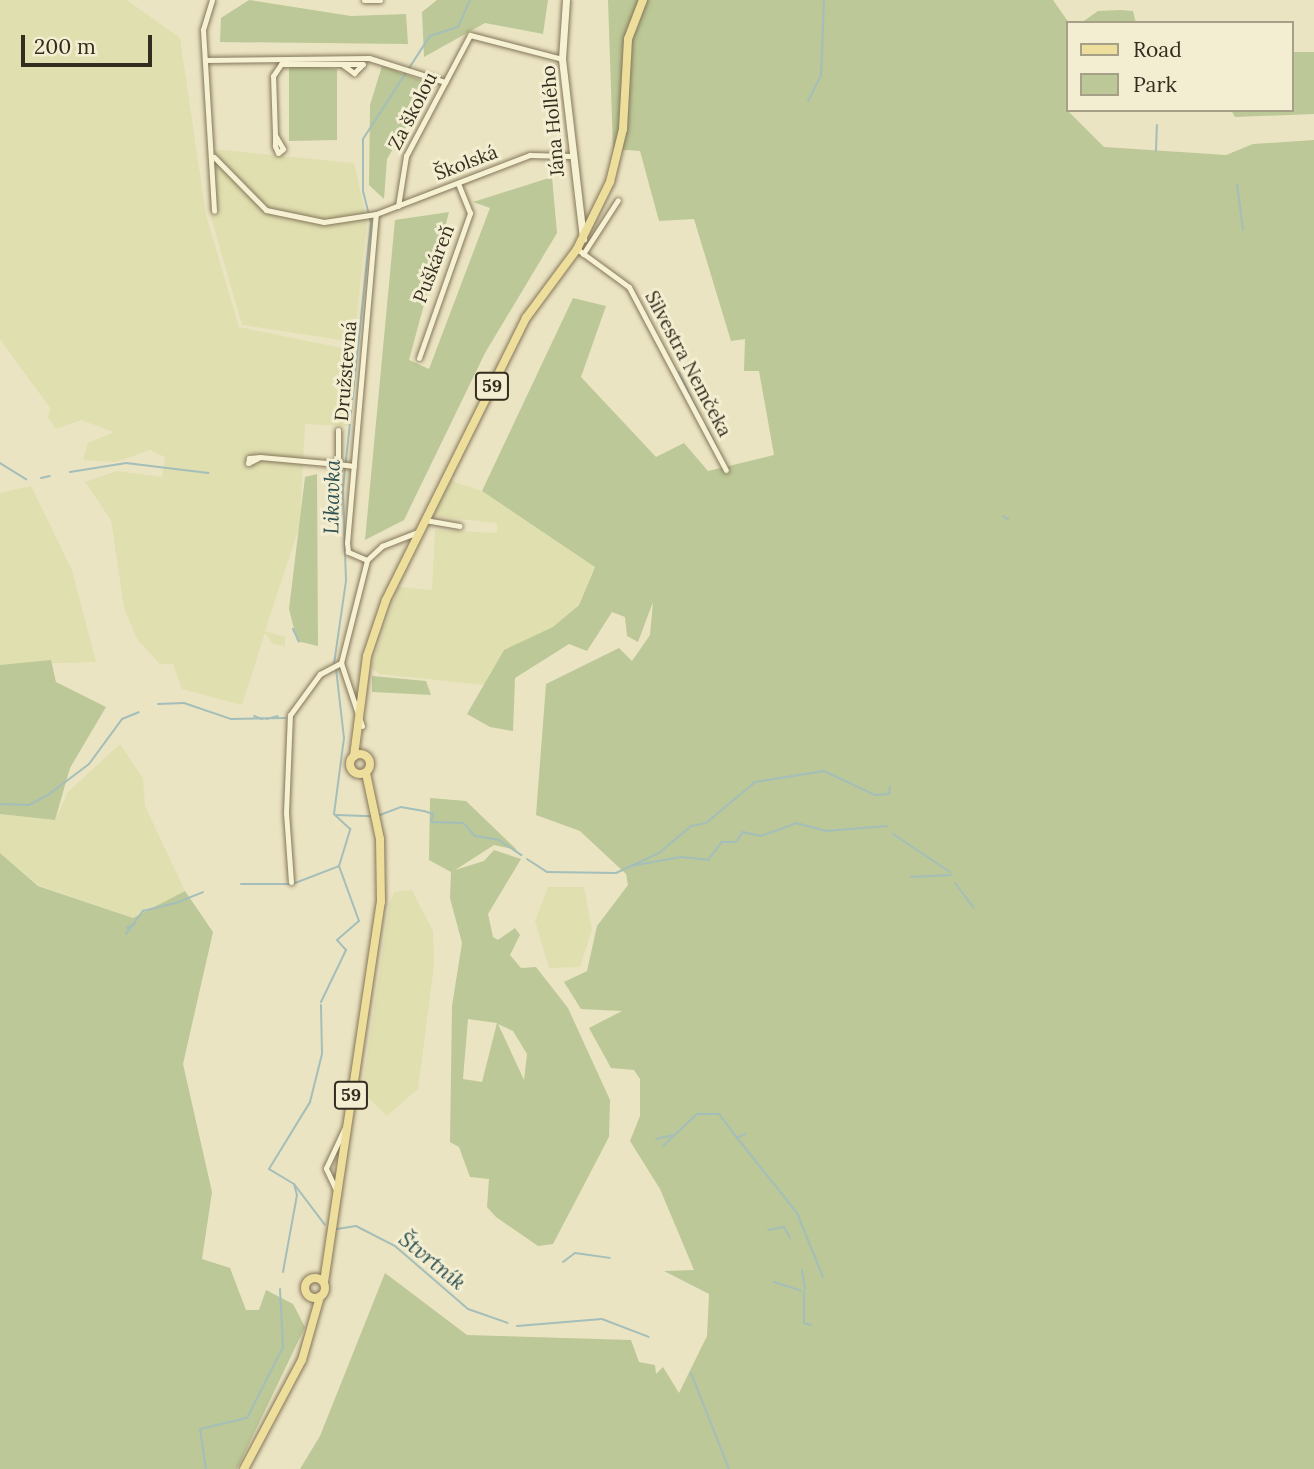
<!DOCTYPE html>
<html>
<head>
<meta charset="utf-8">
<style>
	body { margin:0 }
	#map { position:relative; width:1314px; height:1469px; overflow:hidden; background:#ebe4c2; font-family:Lora,serif }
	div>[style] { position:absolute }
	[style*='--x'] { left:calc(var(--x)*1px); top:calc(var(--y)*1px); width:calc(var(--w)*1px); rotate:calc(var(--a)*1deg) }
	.farmland>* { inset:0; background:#e0dfb0 }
	.green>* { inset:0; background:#bcc897 }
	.stream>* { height:2px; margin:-1px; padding:0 1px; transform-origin:1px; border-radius:1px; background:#a4beba }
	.roads { filter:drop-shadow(0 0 2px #84765a) drop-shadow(0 0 2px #84765a) }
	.street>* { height:5px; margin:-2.5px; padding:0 2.5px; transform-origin:2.5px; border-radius:2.5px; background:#f7f1d4 }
	.secondary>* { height:7px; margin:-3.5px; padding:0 3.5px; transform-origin:3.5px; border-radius:3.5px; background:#f7f1d4 }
	.primary>* { height:8px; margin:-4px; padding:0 4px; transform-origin:4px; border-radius:4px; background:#edde9b }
	.primary>.ring { margin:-4px; padding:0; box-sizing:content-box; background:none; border:8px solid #edde9b; border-radius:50% }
	span { translate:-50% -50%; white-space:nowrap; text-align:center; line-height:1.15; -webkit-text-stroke:6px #f3eed1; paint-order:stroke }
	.shield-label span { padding:2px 5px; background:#f3eed1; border:2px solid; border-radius:5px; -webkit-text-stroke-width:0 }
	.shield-label { font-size:18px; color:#342c1e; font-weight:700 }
	.street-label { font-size:19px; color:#342c1e }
	.water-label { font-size:21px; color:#2e5153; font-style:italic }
	.legend { position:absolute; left:1066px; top:21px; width:228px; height:91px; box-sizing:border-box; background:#f3eed1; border:2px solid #a7a089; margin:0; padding:9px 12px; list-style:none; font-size:21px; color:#342c1e }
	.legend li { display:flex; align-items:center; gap:14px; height:35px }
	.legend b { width:35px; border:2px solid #a7a089 }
	.scale { position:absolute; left:21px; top:35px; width:131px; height:32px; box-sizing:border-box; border:4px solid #342c1e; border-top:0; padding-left:9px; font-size:21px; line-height:24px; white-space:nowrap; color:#342c1e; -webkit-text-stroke:5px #f3eed1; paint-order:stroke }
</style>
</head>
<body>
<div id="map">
	<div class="farmland">
		<div style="clip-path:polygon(0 0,127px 0,180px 38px,206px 215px,239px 327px,356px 351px,350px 426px,305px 424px,300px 525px,265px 631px,285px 637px,285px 646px,273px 644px,265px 633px,242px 705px,182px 689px,173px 664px,160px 664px,137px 639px,124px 608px,111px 520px,85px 482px,117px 471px,162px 477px,165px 457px,150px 450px,116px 462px,83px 460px,88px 443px,114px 432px,81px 420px,56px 429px,48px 418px,50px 408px,0 339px)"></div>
		<div style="clip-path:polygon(222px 150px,354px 163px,367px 221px,354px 342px,242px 325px,210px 214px,208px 151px)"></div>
		<div style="clip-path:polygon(451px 481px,482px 491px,595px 566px,579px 604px,554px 627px,504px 650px,484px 685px,379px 674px,371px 667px,398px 587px,432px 590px,435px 530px,497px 533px,497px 523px,433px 516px)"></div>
		<div style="clip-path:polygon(31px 486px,72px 570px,96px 662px,0 665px,0 493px)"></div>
		<div style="clip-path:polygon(120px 744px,143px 778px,145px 806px,185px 891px,133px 918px,38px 885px,0 853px,0 814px,55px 820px,68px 792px)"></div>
		<div style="clip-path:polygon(548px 887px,584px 887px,592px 930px,580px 967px,549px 968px,535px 921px)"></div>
		<div style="clip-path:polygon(412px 890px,433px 931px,434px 966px,418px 1089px,387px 1116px,362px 1092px,389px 906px,394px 892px)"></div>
	</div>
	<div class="green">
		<div style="clip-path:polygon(249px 0,351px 16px,406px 14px,408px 44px,220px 42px,221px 18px)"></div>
		<div style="clip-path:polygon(437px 0,548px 0,543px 34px,485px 23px,424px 57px,422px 12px)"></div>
		<div style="clip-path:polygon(608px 0,1053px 0,1069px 23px,1067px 110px,1104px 147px,1226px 155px,1253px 144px,1314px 140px,1314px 1469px,300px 1469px,320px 1436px,385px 1273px,467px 1335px,631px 1340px,639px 1362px,655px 1365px,656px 1374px,663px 1367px,679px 1393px,707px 1336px,709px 1294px,664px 1271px,694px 1270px,660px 1189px,630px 1141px,640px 1116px,640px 1079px,634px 1070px,611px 1068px,589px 1028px,622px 1011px,581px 1009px,564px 982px,587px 971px,597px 926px,628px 885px,626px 874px,580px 831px,536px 815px,546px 684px,619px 648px,632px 661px,650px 635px,653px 602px,638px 642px,627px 636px,625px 617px,612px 612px,587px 651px,569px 644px,515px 678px,513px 731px,490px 727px,467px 714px,504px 650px,553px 627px,579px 605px,595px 567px,482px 491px,573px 298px,606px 306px,581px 377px,656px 457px,684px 443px,708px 471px,774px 455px,759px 371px,744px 371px,745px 339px,731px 341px,694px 219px,659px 221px,640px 151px,613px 149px)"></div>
		<div style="clip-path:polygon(1119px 10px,1133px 11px,1136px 23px,1081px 23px,1098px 11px)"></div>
		<div style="clip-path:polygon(1291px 52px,1314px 52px,1314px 114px,1235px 117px,1231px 110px,1291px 110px)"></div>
		<div style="clip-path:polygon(289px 65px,337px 69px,337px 140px,289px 141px)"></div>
		<div style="clip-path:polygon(382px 66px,432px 84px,387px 159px,384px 199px,369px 185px,370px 105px)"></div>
		<div style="clip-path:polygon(552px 177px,557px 233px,485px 353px,404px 520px,365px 540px,395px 220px,449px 212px,409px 360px,429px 369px,490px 208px,473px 202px)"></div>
		<div style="clip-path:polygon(317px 474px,318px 646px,297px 641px,289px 609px,305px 477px)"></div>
		<div style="clip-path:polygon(51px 660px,56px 682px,106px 707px,70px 768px,55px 820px,0 814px,0 665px)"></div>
		<div style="clip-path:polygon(372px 676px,426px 681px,431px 695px,372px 692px)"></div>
		<div style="clip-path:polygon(evenodd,430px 798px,466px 801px,517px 850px,494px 845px,455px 870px,484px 861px,494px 850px,521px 859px,488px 914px,493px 937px,498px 940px,515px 928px,520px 935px,510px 955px,521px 968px,536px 967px,568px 1008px,610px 1100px,609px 1137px,553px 1244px,538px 1246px,496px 1217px,487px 1207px,489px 1179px,470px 1177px,459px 1147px,450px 1142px,452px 1006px,462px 943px,450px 898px,451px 872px,429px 860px,430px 798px,468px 1019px,497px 1023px,482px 1082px,463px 1079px,468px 1019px,430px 798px,498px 1024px,513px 1031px,527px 1054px,524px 1080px,498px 1024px)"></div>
		<div style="clip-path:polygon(0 853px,38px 886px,133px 918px,185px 891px,213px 932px,183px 1064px,212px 1192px,202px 1259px,230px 1268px,246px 1310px,259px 1310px,266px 1290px,293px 1304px,305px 1327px,237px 1469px,0 1469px)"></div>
	</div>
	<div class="stream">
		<div style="--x:808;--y:101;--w:29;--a:-63"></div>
		<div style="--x:821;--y:75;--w:75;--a:-87.7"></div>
		<div style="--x:1156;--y:151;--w:26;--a:-88"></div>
		<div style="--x:1237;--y:184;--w:46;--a:82.6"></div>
		<div style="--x:679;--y:372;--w:47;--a:64.5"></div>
		<div style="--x:707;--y:428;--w:22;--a:63"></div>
		<div style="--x:0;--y:463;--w:31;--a:32"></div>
		<div style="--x:70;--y:472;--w:57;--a:-9.1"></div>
		<div style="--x:126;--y:463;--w:83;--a:7"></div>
		<div style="--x:41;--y:478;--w:9;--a:-13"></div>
		<div style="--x:1003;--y:516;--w:6;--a:31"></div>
		<div style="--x:293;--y:629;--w:14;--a:65"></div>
		<div style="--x:334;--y:664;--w:84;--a:-81.8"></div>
		<div style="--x:346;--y:581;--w:92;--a:-91.9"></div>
		<div style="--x:343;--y:489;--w:267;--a:-84"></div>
		<div style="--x:371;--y:223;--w:32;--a:-104"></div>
		<div style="--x:363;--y:192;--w:53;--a:-90"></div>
		<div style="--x:363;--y:139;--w:123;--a:-57"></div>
		<div style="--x:430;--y:36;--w:29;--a:-18"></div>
		<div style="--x:458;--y:27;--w:30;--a:-66"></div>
		<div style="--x:158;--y:704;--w:26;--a:-2"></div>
		<div style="--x:184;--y:703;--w:50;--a:18.8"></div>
		<div style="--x:231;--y:719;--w:54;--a:-1.1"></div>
		<div style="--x:254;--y:716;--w:9;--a:21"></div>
		<div style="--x:266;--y:719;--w:12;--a:-14"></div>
		<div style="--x:0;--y:804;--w:29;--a:2"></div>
		<div style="--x:29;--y:805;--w:21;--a:-28"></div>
		<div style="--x:48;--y:795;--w:51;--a:-37.1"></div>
		<div style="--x:89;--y:764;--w:56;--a:-53.7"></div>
		<div style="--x:122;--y:719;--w:18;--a:-22"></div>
		<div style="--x:336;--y:815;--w:36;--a:2"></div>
		<div style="--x:380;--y:815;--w:22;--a:-21"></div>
		<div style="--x:401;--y:807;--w:23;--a:10"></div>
		<div style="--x:424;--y:811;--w:9;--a:18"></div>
		<div style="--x:433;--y:814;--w:8;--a:104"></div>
		<div style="--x:431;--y:822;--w:32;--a:2"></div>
		<div style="--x:463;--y:823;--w:18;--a:47"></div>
		<div style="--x:475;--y:836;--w:24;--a:9"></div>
		<div style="--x:499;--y:840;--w:27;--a:34"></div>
		<div style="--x:893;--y:834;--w:69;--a:33.7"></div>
		<div style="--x:527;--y:859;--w:24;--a:33"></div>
		<div style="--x:547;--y:872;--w:69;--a:0.8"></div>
		<div style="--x:616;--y:873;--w:47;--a:-24.9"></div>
		<div style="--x:659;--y:853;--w:42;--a:-40.2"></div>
		<div style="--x:691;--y:826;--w:15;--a:-11"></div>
		<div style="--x:706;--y:823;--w:64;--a:-39.9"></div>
		<div style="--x:755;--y:782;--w:70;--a:-9.1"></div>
		<div style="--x:824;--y:771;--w:56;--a:25.2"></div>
		<div style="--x:875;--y:795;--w:14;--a:-4"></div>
		<div style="--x:889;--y:794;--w:7;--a:-82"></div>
		<div style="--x:630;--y:866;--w:52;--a:-10"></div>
		<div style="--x:681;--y:857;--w:27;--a:6"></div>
		<div style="--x:708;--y:860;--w:23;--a:-52"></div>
		<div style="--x:722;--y:842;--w:14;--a:0"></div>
		<div style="--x:736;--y:842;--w:12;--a:-55"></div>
		<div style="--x:743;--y:832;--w:18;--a:13"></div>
		<div style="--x:761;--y:836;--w:37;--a:-20"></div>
		<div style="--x:796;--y:823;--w:31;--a:15"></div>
		<div style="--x:826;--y:831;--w:61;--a:-4.7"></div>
		<div style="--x:911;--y:877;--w:40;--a:-2.9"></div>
		<div style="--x:295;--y:883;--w:47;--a:-21.1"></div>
		<div style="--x:955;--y:883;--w:31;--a:53"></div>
		<div style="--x:241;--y:884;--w:48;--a:0"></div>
		<div style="--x:176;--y:903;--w:29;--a:-22"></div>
		<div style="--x:127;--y:928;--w:9;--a:-27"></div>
		<div style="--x:126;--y:934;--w:29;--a:-54"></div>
		<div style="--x:143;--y:911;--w:33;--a:-14"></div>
		<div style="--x:321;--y:1002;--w:58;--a:-64.3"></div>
		<div style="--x:346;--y:950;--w:13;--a:-132"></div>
		<div style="--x:337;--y:940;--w:29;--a:-41"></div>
		<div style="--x:359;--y:921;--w:59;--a:-110"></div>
		<div style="--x:339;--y:866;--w:39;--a:-73"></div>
		<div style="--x:350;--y:829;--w:22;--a:-137"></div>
		<div style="--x:334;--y:814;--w:77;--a:-82.5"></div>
		<div style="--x:344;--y:738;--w:69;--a:-96.6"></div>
		<div style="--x:737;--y:1138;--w:96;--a:51.3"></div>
		<div style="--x:797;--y:1213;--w:69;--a:67.9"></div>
		<div style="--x:656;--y:1139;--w:17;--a:-13"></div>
		<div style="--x:663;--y:1146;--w:47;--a:-43.3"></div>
		<div style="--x:697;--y:1114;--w:22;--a:0"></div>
		<div style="--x:719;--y:1114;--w:30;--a:53"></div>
		<div style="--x:737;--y:1138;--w:9;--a:-27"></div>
		<div style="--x:294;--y:1184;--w:51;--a:52.9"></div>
		<div style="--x:337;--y:1229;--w:19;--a:-9"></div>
		<div style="--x:356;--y:1226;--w:44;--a:27.1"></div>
		<div style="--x:395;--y:1246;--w:96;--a:40.8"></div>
		<div style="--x:468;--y:1309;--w:42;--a:19.3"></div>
		<div style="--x:768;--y:1230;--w:16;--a:-11"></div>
		<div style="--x:784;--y:1227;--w:13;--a:61"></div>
		<div style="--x:563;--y:1262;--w:15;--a:-37"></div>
		<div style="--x:575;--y:1253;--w:35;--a:8"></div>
		<div style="--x:802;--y:1270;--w:19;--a:81"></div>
		<div style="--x:283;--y:1272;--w:78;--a:-79.7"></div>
		<div style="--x:297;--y:1195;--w:11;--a:-105"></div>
		<div style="--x:294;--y:1184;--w:29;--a:-149"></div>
		<div style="--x:269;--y:1169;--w:79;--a:-58.5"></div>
		<div style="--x:310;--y:1102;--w:49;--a:-76"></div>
		<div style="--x:322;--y:1054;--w:49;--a:-91.2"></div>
		<div style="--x:774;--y:1282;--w:28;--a:18"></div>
		<div style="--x:804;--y:1291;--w:32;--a:90"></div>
		<div style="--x:804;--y:1323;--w:7;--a:16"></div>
		<div style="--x:517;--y:1326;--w:85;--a:-4.7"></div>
		<div style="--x:602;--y:1319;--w:50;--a:21"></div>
		<div style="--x:691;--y:1373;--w:103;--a:68.4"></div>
		<div style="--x:206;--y:1469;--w:40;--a:-98.5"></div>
		<div style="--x:200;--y:1429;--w:48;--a:-13.2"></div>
		<div style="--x:247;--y:1418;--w:80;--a:-63.1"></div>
		<div style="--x:283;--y:1347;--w:58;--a:-93"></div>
	</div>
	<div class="roads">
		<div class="street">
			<div style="--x:212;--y:0;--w:31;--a:107"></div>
			<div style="--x:203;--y:30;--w:181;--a:86.5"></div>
			<div style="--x:364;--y:0;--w:16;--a:0"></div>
			<div style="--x:205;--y:60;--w:164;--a:-0.7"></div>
			<div style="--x:369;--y:58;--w:80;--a:17.5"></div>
			<div style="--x:343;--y:65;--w:14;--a:36"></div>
			<div style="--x:354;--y:73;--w:11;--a:-45"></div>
			<div style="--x:275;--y:135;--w:16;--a:60"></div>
			<div style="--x:283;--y:149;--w:6;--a:141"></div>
			<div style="--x:278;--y:153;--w:8;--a:-113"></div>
			<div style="--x:275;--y:146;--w:11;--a:-90"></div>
			<div style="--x:275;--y:135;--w:59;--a:-91.9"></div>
			<div style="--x:273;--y:76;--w:14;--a:-56"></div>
			<div style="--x:281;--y:64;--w:82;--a:0"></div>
			<div style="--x:214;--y:157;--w:74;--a:45.5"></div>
			<div style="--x:266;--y:210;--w:59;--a:11.7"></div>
			<div style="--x:324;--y:222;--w:53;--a:-8.7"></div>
			<div style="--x:376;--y:214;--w:165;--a:-21"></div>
			<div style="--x:530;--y:155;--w:40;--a:1.4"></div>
			<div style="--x:398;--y:206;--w:51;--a:-80.9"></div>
			<div style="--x:406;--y:156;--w:137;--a:-62.1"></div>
			<div style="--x:470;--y:35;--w:95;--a:14.6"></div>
			<div style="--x:577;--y:249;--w:64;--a:36.2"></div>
			<div style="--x:629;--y:287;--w:207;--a:62.1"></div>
			<div style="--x:583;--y:254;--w:64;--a:-57.1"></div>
			<div style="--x:419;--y:358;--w:154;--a:-70.6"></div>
			<div style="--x:470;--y:213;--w:31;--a:-112"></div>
			<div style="--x:260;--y:457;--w:13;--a:153"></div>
			<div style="--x:248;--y:463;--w:5;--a:-79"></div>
			<div style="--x:249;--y:458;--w:11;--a:-5"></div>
			<div style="--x:260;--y:457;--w:78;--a:5.1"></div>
			<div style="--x:338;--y:464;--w:34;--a:-90"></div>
			<div style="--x:336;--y:515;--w:51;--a:-87.8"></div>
			<div style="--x:338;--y:464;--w:16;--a:7"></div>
			<div style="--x:425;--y:520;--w:35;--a:10"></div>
			<div style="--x:367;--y:560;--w:21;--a:-157"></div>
			<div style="--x:348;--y:552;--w:9;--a:-96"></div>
			<div style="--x:347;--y:543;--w:330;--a:-85"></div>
			<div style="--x:362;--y:726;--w:66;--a:-108.4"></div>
			<div style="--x:341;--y:663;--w:106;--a:-75.8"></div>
			<div style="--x:367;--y:560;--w:21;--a:-43"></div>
			<div style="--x:382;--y:546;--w:41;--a:-21.5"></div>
			<div style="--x:291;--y:882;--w:69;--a:-94.1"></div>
			<div style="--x:286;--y:813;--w:98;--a:-87.7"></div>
			<div style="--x:290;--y:715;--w:51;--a:-53.8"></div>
			<div style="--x:320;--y:674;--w:24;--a:-28"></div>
			<div style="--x:337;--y:1192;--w:26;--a:-115"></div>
			<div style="--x:326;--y:1168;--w:50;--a:-65"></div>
		</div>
		<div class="secondary">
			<div style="--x:566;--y:0;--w:59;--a:93.9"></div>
			<div style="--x:562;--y:59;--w:181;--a:83.3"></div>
		</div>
		<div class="primary">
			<div class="ring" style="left:350px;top:754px;width:12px;height:12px"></div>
			<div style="--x:354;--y:756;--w:101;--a:-82.6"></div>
			<div style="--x:367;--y:656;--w:59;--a:-71.3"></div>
			<div style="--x:386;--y:600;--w:315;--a:-63.6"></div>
			<div style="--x:526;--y:318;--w:86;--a:-53.5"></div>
			<div style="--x:577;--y:249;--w:75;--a:-63.8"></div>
			<div style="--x:610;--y:182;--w:55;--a:-76.2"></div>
			<div style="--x:623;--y:129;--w:90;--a:-86.8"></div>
			<div style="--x:628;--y:39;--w:42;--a:-69"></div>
			<div class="ring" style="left:305px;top:1278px;width:12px;height:12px"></div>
			<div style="--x:324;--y:1282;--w:384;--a:-81.5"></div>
			<div style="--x:381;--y:902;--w:63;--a:-90.9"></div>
			<div style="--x:380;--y:839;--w:67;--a:-102"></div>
			<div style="--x:244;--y:1469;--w:123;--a:-62"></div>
			<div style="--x:302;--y:1360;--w:66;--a:-74.1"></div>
		</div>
	</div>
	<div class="shield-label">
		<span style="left:492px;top:386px">59</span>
		<span style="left:351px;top:1095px">59</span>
	</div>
	<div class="street-label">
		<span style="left:413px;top:111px;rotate:-63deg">Za školou</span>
		<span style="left:553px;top:121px;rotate:-95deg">Jána Hollého</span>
		<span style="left:466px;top:163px;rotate:-21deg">Školská</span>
		<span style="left:434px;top:264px;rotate:-69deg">Puškáreň</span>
		<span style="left:688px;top:364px;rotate:62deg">Silvestra Nemčeka</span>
		<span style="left:346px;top:371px;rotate:-85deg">Družstevná</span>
	</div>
	<div class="water-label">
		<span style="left:332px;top:497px;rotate:-89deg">Likavka</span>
		<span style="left:432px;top:1261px;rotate:39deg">Štvrtník</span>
	</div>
	<ul class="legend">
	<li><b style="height:9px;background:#edde9b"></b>Road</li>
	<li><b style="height:19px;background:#bcc897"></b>Park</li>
	</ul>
	<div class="scale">200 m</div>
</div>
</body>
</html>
